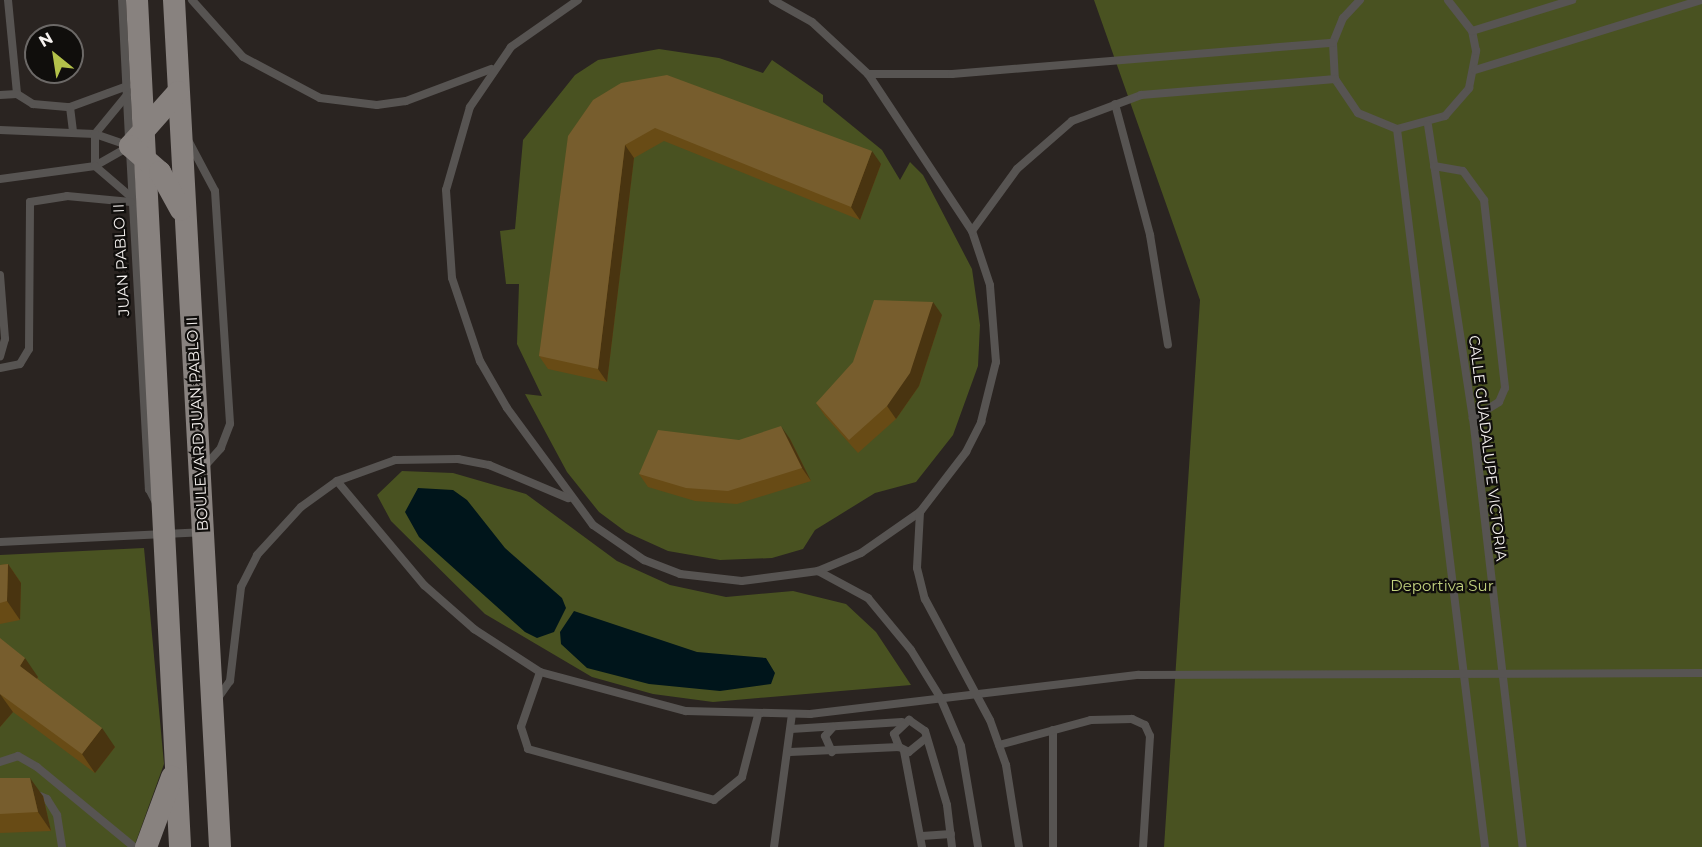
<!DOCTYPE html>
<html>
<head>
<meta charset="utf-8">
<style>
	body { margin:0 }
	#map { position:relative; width:1702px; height:847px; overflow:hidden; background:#2a2421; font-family:Montserrat,sans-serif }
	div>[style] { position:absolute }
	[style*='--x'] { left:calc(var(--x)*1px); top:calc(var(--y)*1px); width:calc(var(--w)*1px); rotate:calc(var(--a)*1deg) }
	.green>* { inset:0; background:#495221 }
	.water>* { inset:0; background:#00151b }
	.service>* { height:8px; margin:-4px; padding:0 4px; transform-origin:4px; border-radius:4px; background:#575452 }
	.primary>* { height:22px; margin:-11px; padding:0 11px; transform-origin:11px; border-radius:11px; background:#88827f }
	.wall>* { inset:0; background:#684b15 }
	.shaded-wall>* { inset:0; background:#493410 }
	.building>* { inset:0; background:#775d2d }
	span { translate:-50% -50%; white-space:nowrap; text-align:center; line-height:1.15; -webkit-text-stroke:4.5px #100e0c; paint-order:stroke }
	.street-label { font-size:15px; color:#f6f2f0 }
	.park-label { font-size:15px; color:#c3d37f }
	.north { position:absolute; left:24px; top:24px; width:60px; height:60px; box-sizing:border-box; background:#100e0c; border:2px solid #6c6967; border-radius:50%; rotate:330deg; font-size:16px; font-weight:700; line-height:24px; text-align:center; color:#f6f2f0 }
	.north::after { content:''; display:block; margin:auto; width:21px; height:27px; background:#b4c24a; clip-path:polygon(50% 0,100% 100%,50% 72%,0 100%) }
</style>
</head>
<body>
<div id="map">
	<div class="green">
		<div style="clip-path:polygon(1094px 0,1702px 0,1702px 847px,1164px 847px,1200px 300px)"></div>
		<div style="clip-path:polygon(659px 49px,719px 58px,763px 73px,772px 60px,823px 95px,823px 102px,882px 150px,900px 180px,910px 162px,923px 175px,972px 269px,980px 325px,978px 366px,953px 435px,916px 482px,875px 493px,815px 530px,803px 549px,772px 558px,720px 560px,668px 551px,626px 532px,599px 512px,567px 472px,525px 394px,542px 396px,517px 344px,519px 284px,506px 284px,500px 231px,515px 229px,523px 140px,575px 75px,598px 60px)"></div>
		<div style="clip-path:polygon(402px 471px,453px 473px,526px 494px,617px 561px,670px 585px,726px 597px,793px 591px,846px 604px,876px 632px,911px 685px,713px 702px,653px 694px,592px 677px,485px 614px,391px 521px,377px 495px)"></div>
		<div style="clip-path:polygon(144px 548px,164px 764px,134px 847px,0 847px,0 555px)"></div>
	</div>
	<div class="water">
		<div style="clip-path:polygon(418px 488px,453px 490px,467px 500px,505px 548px,562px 598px,566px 608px,554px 632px,537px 638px,525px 632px,419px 537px,405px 512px)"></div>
		<div style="clip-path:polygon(574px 611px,697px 652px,766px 658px,775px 673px,771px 684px,720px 691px,649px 684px,587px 668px,561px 644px,560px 632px)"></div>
	</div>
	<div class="service">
		<div style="--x:8;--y:0;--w:94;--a:84.5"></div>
		<div style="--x:17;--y:94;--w:19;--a:32"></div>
		<div style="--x:33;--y:104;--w:37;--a:5"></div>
		<div style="--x:70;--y:107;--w:61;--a:-20.2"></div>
		<div style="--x:122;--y:0;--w:139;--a:87.1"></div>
		<div style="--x:192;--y:0;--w:76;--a:48.2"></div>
		<div style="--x:243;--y:57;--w:87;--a:28"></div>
		<div style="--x:320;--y:98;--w:57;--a:7"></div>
		<div style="--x:377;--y:105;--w:29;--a:-8"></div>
		<div style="--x:406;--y:101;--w:91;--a:-20.6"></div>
		<div style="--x:578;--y:0;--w:82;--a:145"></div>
		<div style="--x:511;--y:47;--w:73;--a:124.3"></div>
		<div style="--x:470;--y:107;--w:86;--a:106.1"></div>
		<div style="--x:446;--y:190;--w:88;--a:86.1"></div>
		<div style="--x:452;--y:278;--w:88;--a:71.4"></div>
		<div style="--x:480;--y:361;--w:54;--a:60.1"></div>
		<div style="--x:507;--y:408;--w:145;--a:53.7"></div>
		<div style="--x:593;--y:525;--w:62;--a:34.5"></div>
		<div style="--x:644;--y:560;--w:39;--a:21"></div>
		<div style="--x:680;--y:574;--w:62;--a:6.4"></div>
		<div style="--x:742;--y:581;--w:77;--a:-7.5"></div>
		<div style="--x:818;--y:571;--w:47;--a:-22.7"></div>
		<div style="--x:861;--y:553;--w:72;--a:-34.8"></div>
		<div style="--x:920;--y:512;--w:76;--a:-52.5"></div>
		<div style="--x:966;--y:452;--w:34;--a:-63"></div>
		<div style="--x:981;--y:422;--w:62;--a:-76"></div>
		<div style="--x:996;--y:362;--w:77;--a:-94.5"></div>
		<div style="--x:990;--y:285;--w:57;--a:-108.4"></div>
		<div style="--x:972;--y:231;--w:188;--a:-123.5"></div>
		<div style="--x:868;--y:74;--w:76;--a:-137.1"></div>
		<div style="--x:812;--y:22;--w:45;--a:-150.6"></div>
		<div style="--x:1360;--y:0;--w:25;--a:133"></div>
		<div style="--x:1343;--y:18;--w:27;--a:112"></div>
		<div style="--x:1333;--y:43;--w:36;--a:87"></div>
		<div style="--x:1335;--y:79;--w:41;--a:55.9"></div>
		<div style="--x:1358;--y:113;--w:42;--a:22.3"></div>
		<div style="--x:1397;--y:129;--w:50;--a:-15.2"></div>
		<div style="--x:1445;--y:116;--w:37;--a:-49"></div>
		<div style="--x:1469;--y:88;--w:38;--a:-79"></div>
		<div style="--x:1476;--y:51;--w:20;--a:-101"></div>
		<div style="--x:1472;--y:31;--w:39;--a:-128"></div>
		<div style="--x:1472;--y:31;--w:105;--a:-17.2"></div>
		<div style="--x:1475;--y:70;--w:237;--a:-17.2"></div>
		<div style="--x:868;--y:74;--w:84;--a:0"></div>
		<div style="--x:952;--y:74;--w:382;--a:-4.7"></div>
		<div style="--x:0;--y:95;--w:17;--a:-3"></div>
		<div style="--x:1115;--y:104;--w:136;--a:75"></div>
		<div style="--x:1150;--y:235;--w:111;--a:80.7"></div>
		<div style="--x:70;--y:107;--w:24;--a:83"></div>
		<div style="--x:1428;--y:125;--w:296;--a:81.3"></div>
		<div style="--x:1473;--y:418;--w:432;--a:83.4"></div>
		<div style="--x:1397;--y:129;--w:723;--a:83.01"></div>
		<div style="--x:0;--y:130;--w:95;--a:2.4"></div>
		<div style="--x:95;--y:134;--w:50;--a:-50.6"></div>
		<div style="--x:95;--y:134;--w:37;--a:19"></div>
		<div style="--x:130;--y:146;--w:40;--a:150.3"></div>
		<div style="--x:95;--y:166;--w:32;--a:-90"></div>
		<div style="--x:189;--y:142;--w:55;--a:62"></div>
		<div style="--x:215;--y:191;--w:233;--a:86.3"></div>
		<div style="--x:230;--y:424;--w:26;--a:111"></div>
		<div style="--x:221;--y:448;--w:24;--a:132"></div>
		<div style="--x:130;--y:151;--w:339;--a:86.8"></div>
		<div style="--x:149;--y:489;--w:16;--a:63"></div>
		<div style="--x:1434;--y:166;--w:29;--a:10"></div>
		<div style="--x:1463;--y:171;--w:36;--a:54"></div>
		<div style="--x:1484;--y:200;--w:189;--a:83.6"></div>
		<div style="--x:1505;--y:388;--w:15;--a:113"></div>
		<div style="--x:1499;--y:402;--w:31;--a:148"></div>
		<div style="--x:0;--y:179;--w:96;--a:-7.8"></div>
		<div style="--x:95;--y:166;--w:48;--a:40.7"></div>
		<div style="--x:972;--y:231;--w:77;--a:-54"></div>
		<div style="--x:1017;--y:169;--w:73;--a:-41.1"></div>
		<div style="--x:1072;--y:121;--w:74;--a:-20.6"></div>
		<div style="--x:1141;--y:95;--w:195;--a:-4.7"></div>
		<div style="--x:0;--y:275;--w:64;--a:85.5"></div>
		<div style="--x:5;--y:339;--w:18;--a:106"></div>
		<div style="--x:0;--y:368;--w:20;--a:-11"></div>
		<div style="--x:20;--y:364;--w:17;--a:-59"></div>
		<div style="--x:29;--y:349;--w:147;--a:-89.6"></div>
		<div style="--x:30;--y:202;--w:37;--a:-9"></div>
		<div style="--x:67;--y:196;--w:64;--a:5.4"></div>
		<div style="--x:337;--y:481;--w:136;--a:50.1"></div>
		<div style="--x:424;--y:585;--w:67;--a:41.3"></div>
		<div style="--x:474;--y:629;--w:79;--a:33.1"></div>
		<div style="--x:540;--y:672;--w:151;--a:15"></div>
		<div style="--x:686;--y:711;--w:124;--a:1.4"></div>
		<div style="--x:810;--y:714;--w:331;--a:-6.8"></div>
		<div style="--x:1139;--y:675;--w:563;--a:-0.2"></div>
		<div style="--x:920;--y:512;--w:56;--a:93.1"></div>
		<div style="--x:917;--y:568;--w:32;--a:76"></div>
		<div style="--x:925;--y:599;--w:137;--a:61.8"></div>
		<div style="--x:990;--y:720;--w:48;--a:70.4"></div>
		<div style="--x:1006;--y:765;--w:83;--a:81"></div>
		<div style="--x:0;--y:542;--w:201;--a:-2.8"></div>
		<div style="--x:818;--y:571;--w:57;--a:28.4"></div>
		<div style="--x:868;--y:598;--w:67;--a:50.4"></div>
		<div style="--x:911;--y:650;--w:55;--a:58.3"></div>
		<div style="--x:940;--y:697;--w:53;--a:66.8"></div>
		<div style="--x:961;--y:746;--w:102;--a:80.4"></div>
		<div style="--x:540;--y:672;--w:58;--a:109.1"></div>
		<div style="--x:521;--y:727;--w:23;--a:72"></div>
		<div style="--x:528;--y:749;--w:193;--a:15.3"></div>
		<div style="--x:714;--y:800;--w:36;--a:-39"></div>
		<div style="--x:742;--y:777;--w:64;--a:-75.5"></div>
		<div style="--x:218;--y:698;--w:21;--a:-55"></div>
		<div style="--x:230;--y:681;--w:95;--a:-83.3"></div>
		<div style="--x:241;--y:587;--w:36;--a:-63"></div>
		<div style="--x:257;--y:555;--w:65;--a:-47.5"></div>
		<div style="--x:301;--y:507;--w:44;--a:-35.8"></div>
		<div style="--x:337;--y:481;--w:62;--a:-19.9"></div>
		<div style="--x:395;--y:460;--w:63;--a:-0.9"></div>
		<div style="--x:458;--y:459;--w:32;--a:11"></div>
		<div style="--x:489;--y:465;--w:86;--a:22.7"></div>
		<div style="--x:791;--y:729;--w:111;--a:-3.6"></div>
		<div style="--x:1053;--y:730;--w:117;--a:90"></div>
		<div style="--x:926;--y:738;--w:22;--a:141"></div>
		<div style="--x:909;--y:752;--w:11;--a:-153"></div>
		<div style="--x:899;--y:747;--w:14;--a:-111"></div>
		<div style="--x:894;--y:734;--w:21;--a:-43"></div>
		<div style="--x:909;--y:720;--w:19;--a:35"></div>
		<div style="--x:925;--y:731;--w:77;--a:73.4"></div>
		<div style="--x:947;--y:805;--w:42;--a:83.2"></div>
		<div style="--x:999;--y:745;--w:95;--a:-15.2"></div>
		<div style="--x:1091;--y:720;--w:41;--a:-1.4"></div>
		<div style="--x:1132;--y:719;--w:14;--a:25"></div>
		<div style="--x:1145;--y:725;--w:12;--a:66"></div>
		<div style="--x:1150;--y:736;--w:111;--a:93.6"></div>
		<div style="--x:904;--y:751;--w:98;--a:79.4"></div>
		<div style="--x:790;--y:752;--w:109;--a:-2.6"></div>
		<div style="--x:832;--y:752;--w:17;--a:-114"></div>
		<div style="--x:825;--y:736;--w:12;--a:-48"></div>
		<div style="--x:0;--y:762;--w:19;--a:-18"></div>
		<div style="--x:18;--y:756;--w:22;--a:30"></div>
		<div style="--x:37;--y:767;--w:126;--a:39.5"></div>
		<div style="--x:33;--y:793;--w:15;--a:23"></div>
		<div style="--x:47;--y:799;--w:19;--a:58"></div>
		<div style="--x:57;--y:815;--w:32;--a:81"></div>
		<div style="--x:922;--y:836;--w:29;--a:-4"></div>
		<div style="--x:774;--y:847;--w:134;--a:-82.3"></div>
	</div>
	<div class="primary">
		<div style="--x:137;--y:0;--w:848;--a:87.09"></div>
		<div style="--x:174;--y:0;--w:848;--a:86.89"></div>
		<div style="--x:178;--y:92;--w:72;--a:131.6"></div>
		<div style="--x:130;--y:146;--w:40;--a:41"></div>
		<div style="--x:160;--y:172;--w:43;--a:61.1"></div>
		<div style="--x:146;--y:847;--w:75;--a:-69.6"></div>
	</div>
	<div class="wall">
		<div style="clip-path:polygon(593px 100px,881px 164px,860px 220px,664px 141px,634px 158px,607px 382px,548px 369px,539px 356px)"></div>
		<div style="clip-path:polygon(942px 315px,919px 386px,896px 419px,858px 453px,825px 416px,816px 403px)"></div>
		<div style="clip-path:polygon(790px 439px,811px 481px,737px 504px,695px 501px,648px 487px,639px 474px)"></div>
		<div style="clip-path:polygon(8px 564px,21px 583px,20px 620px,0 624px,0 565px)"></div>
		<div style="clip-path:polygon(0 638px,38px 677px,37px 678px,115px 747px,95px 773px,13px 712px,0 727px)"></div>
		<div style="clip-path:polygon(0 778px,43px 796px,51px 831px,0 833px)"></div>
	</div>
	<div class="shaded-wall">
		<div style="clip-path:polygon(625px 145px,634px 158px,607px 382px,598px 369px)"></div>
		<div style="clip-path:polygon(872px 151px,881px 164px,860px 220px,851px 207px)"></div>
		<div style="clip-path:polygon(933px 302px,942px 315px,919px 386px,896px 419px,887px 406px)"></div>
		<div style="clip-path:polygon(781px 426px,790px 439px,811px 481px,802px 468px)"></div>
		<div style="clip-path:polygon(8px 564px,21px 583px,20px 620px,7px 601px)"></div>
		<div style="clip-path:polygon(25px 658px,38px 677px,33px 684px,20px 666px)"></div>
		<div style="clip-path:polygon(0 694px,13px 712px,0 727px)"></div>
		<div style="clip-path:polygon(102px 728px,115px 747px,95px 773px,82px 754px)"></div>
		<div style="clip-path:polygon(30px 778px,43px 796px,51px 831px,38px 812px)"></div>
	</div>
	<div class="building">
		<div style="clip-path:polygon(667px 75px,872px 151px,851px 207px,655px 128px,625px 145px,598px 369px,539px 356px,568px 136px,593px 100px,621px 83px)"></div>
		<div style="clip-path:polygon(874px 300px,933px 302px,910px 373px,887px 406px,849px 440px,816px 403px,853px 362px)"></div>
		<div style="clip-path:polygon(781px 426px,802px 468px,728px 491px,686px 488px,639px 474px,658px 430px,739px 440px)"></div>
		<div style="clip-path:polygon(8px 564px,7px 601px,0 603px,0 565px)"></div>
		<div style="clip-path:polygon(0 638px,25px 658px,20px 666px,102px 728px,82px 754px,0 694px)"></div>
		<div style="clip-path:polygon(0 778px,30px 778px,38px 812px,0 814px)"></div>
	</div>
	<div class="street-label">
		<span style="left:121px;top:260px;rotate:-93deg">JUAN PABLO II</span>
		<span style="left:197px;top:424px;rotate:-93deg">BOULEVARD JUAN PABLO II</span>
		<span style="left:1488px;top:448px;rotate:83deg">CALLE GUADALUPE VICTORIA</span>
	</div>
	<div class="park-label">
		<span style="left:1442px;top:586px">Deportiva Sur</span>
	</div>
	<div class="north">N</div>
</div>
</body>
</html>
